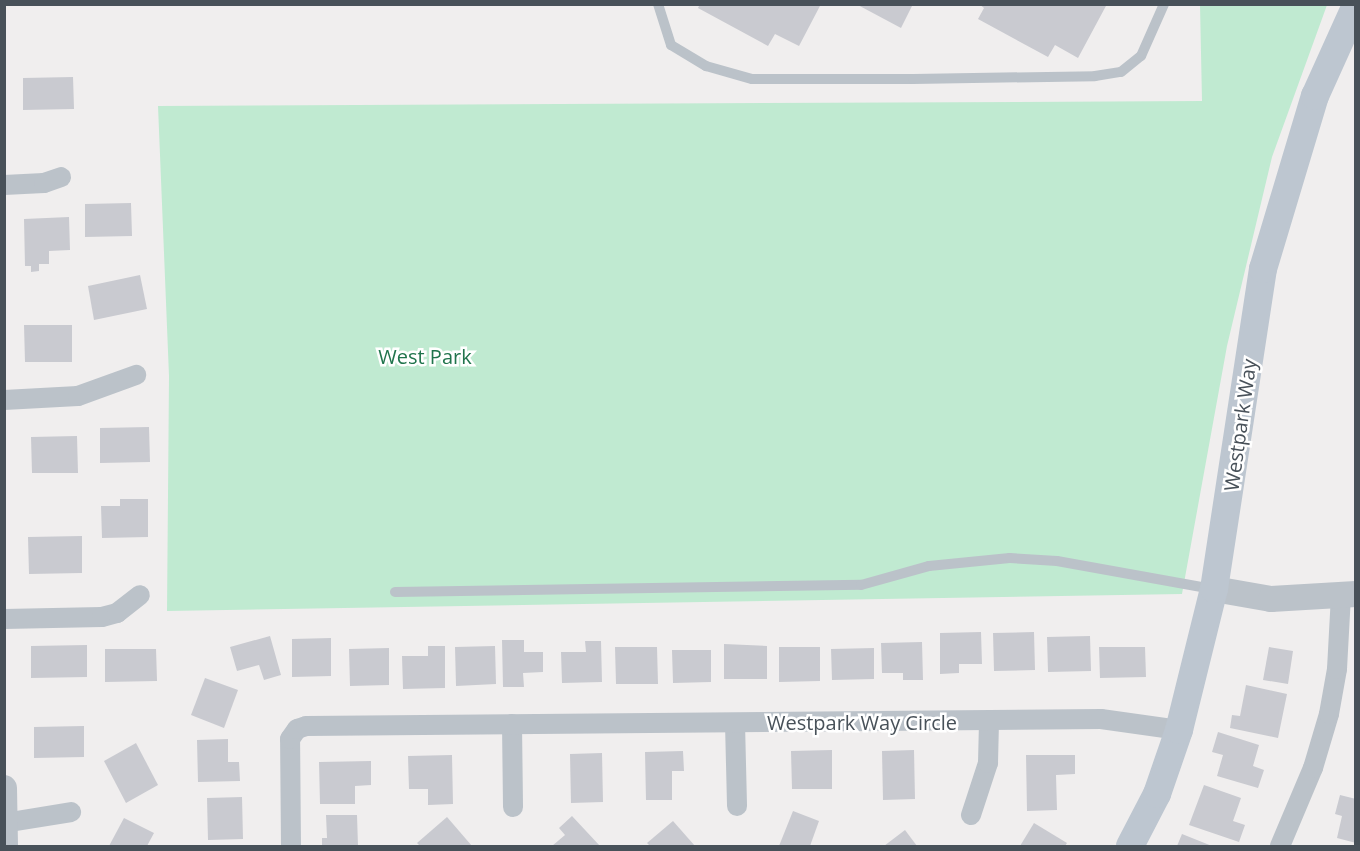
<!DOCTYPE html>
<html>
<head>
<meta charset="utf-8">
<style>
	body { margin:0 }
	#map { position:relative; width:1360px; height:851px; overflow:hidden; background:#f0eeee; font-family:"Open Sans",sans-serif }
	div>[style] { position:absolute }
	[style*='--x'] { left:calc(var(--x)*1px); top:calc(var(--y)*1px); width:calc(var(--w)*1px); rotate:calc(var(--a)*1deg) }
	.green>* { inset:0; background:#c0ead1 }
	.building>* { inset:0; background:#c9cad0 }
	.service>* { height:10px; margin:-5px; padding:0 5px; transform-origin:5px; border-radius:5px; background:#bbc2c9 }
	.minor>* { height:20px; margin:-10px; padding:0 10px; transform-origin:10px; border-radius:10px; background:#bbc2c9 }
	.tertiary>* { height:26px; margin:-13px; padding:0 13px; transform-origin:13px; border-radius:13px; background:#bbc2c9 }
	.secondary>* { height:28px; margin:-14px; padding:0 14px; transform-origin:14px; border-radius:14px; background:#bdc6d0 }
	span { translate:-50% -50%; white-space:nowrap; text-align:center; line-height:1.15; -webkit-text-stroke:5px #fff; paint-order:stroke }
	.park-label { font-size:20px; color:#20744c }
	.street-label { font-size:20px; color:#485159 }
	.frame { position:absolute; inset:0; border:6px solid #485159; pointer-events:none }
</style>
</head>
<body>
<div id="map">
	<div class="green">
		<div style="clip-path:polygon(1200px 5px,1327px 5px,1272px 157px,1227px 346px,1182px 594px,167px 611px,169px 376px,158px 106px,1202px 101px)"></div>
	</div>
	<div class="building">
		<div style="clip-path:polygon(700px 4px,821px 4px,799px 46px,775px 34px,768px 46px,698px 8px)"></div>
		<div style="clip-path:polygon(856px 4px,913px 4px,901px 28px)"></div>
		<div style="clip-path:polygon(979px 4px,1107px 4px,1078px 58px,1055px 45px,1048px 57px,978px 19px,984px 8px)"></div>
		<div style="clip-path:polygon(73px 77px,74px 109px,23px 110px,23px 78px)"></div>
		<div style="clip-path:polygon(131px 203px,132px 236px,85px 237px,85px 204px)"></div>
		<div style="clip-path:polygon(69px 217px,70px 250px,49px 251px,49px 264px,39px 264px,39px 271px,31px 272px,31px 266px,25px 266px,24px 219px)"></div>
		<div style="clip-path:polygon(140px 275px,147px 309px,94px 320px,88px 286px)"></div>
		<div style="clip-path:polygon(24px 325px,72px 325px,72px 362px,25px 362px)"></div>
		<div style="clip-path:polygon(149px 427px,150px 462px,100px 463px,100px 428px)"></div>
		<div style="clip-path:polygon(77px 436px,78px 473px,32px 473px,31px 437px)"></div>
		<div style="clip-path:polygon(120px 499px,148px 499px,148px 537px,102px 538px,101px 506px,120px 506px)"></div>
		<div style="clip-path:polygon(82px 536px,82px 573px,29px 574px,28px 537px)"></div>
		<div style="clip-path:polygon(981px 632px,982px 664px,959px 664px,959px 673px,940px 674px,940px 633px)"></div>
		<div style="clip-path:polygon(1034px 632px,1035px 670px,994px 671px,993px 633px)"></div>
		<div style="clip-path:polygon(270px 636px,281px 675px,264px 680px,259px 665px,237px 671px,230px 647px)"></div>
		<div style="clip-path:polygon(1090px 636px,1091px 671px,1048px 672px,1047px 637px)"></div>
		<div style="clip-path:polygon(331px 638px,331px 676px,292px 677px,292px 639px)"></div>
		<div style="clip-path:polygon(502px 640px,524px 640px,524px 652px,543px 652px,543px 672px,523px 673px,524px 687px,503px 687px)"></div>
		<div style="clip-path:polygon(585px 641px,601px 641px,602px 682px,562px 683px,561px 652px,586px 652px)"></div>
		<div style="clip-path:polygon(922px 642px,923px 680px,903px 680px,903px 673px,882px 673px,881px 643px)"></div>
		<div style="clip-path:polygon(724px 644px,767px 646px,767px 679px,724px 679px)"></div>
		<div style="clip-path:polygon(87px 645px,87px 677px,31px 678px,31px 646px)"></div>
		<div style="clip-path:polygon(428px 646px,445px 646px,445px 688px,403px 689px,402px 656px,428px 656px)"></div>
		<div style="clip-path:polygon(495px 646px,496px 684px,456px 686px,455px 647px)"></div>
		<div style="clip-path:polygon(615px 647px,657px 647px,658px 684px,616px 684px)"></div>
		<div style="clip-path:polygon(779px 647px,820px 647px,820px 681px,779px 682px)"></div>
		<div style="clip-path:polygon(1099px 647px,1145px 647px,1146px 677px,1100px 678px)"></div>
		<div style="clip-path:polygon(1269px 647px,1293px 651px,1288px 684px,1263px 680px)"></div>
		<div style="clip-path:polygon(389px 648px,389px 685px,350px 686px,349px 649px)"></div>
		<div style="clip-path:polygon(874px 648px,874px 679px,832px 680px,831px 649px)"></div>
		<div style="clip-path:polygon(105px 649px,156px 649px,157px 681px,105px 682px)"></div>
		<div style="clip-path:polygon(672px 650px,711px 650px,711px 682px,673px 683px)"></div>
		<div style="clip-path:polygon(205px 678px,238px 690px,224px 728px,191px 715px)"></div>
		<div style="clip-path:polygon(1246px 685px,1287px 694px,1278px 738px,1230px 728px,1232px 715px,1240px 716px)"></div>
		<div style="clip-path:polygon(84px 726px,84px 757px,34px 758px,34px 727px)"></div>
		<div style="clip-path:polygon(1218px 732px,1259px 745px,1253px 766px,1264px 770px,1258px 788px,1217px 776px,1223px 755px,1212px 752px)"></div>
		<div style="clip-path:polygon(228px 739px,228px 762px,239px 762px,240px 781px,198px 782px,197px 740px)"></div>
		<div style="clip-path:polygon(136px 743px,158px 785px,126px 803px,104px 761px)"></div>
		<div style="clip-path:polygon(832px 750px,832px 789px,792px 789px,791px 751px)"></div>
		<div style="clip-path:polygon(914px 750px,915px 799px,883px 800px,882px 751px)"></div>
		<div style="clip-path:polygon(683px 751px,684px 771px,672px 771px,672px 800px,646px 800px,645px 752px)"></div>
		<div style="clip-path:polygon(602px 753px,603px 802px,571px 803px,570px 754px)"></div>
		<div style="clip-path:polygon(452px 755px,453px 804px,428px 805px,428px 789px,409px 789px,408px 756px)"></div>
		<div style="clip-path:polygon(1026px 755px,1075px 755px,1075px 774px,1056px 775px,1057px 810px,1027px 811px)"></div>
		<div style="clip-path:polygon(371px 761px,371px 785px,355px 786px,355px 804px,320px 804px,319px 762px)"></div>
		<div style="clip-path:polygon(1204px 785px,1241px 798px,1233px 821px,1245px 825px,1239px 842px,1189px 825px)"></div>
		<div style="clip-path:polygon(1340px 795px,1356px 799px,1356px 843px,1337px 838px,1342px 816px,1335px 814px)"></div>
		<div style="clip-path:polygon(242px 797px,243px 839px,208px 840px,207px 798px)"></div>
		<div style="clip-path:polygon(793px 811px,819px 821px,810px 846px,779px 846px)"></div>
		<div style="clip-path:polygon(326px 815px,357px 815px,358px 846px,322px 846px,322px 838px,327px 838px)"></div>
		<div style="clip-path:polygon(572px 816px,600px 846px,552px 846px,565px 835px,559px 828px)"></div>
		<div style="clip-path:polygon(447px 817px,472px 846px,420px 846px,417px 843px)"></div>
		<div style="clip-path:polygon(124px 818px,154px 833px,147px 846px,109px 846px)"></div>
		<div style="clip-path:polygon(673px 821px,695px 846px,650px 846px,647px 843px)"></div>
		<div style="clip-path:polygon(1034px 823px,1067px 843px,1065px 846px,1020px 846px)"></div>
		<div style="clip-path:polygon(905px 830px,917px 846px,884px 846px)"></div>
		<div style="clip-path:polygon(1182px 834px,1212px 846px,1177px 846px)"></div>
	</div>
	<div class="service">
		<div style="--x:658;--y:4;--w:43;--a:72.4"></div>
		<div style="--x:671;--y:45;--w:41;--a:31"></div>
		<div style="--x:706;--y:66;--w:48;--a:15.8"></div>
		<div style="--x:752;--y:79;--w:161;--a:0"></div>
		<div style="--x:913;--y:79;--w:182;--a:-0.9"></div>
		<div style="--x:1095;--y:76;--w:26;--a:-9"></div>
		<div style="--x:1121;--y:72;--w:26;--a:-39"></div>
		<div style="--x:1141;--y:56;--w:57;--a:-66.1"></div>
		<div style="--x:395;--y:592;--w:466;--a:-0.9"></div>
		<div style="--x:861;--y:585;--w:71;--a:-15.6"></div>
		<div style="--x:929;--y:566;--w:81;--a:-5.6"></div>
		<div style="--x:1010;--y:558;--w:47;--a:3.7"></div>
		<div style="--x:1057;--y:561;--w:158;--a:10.2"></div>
	</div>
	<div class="minor">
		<div style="--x:4;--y:185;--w:40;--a:-2.9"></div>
		<div style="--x:44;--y:183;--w:18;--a:-19"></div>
		<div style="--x:4;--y:400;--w:74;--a:-3.1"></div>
		<div style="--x:78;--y:396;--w:62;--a:-19.9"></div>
		<div style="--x:4;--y:619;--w:98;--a:-1.2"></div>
		<div style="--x:102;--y:617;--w:16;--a:-15"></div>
		<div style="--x:117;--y:613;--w:29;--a:-38"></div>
		<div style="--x:735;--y:723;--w:83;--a:88.6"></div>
		<div style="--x:512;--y:724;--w:83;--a:89.3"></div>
		<div style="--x:971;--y:815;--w:55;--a:-71.9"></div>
		<div style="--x:988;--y:763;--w:42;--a:-88.6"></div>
		<div style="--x:4;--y:823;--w:68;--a:-9.3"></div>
		<div style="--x:291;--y:846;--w:107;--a:-90.5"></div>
		<div style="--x:290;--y:739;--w:12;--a:-55"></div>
		<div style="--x:297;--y:729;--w:9;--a:-18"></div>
		<div style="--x:306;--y:726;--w:795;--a:-0.5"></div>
		<div style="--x:1101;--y:719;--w:79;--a:8"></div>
		<div style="--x:1280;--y:846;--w:85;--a:-67.1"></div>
		<div style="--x:1313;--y:768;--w:56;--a:-73.5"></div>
		<div style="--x:1329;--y:714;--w:46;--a:-79.9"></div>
		<div style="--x:1337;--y:669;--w:73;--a:-86.9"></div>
	</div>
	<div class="tertiary">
		<div style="--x:1214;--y:589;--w:58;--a:10"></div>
		<div style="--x:1271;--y:599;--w:85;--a:-3.4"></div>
		<div style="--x:4;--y:788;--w:58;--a:89"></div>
	</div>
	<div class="secondary">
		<div style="--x:1130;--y:846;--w:59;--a:-62.6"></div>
		<div style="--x:1157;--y:794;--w:68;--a:-71"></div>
		<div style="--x:1179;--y:730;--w:145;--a:-76.1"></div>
		<div style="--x:1214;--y:589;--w:324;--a:-81.3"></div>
		<div style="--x:1263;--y:269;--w:181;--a:-73.3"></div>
		<div style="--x:1315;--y:96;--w:100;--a:-65.7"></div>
	</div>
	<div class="park-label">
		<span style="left:425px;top:356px">West Park</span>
	</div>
	<div class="street-label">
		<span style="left:1240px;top:425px;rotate:-82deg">Westpark Way</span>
		<span style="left:862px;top:722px">Westpark Way Circle</span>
	</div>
	<div class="frame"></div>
</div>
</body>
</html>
